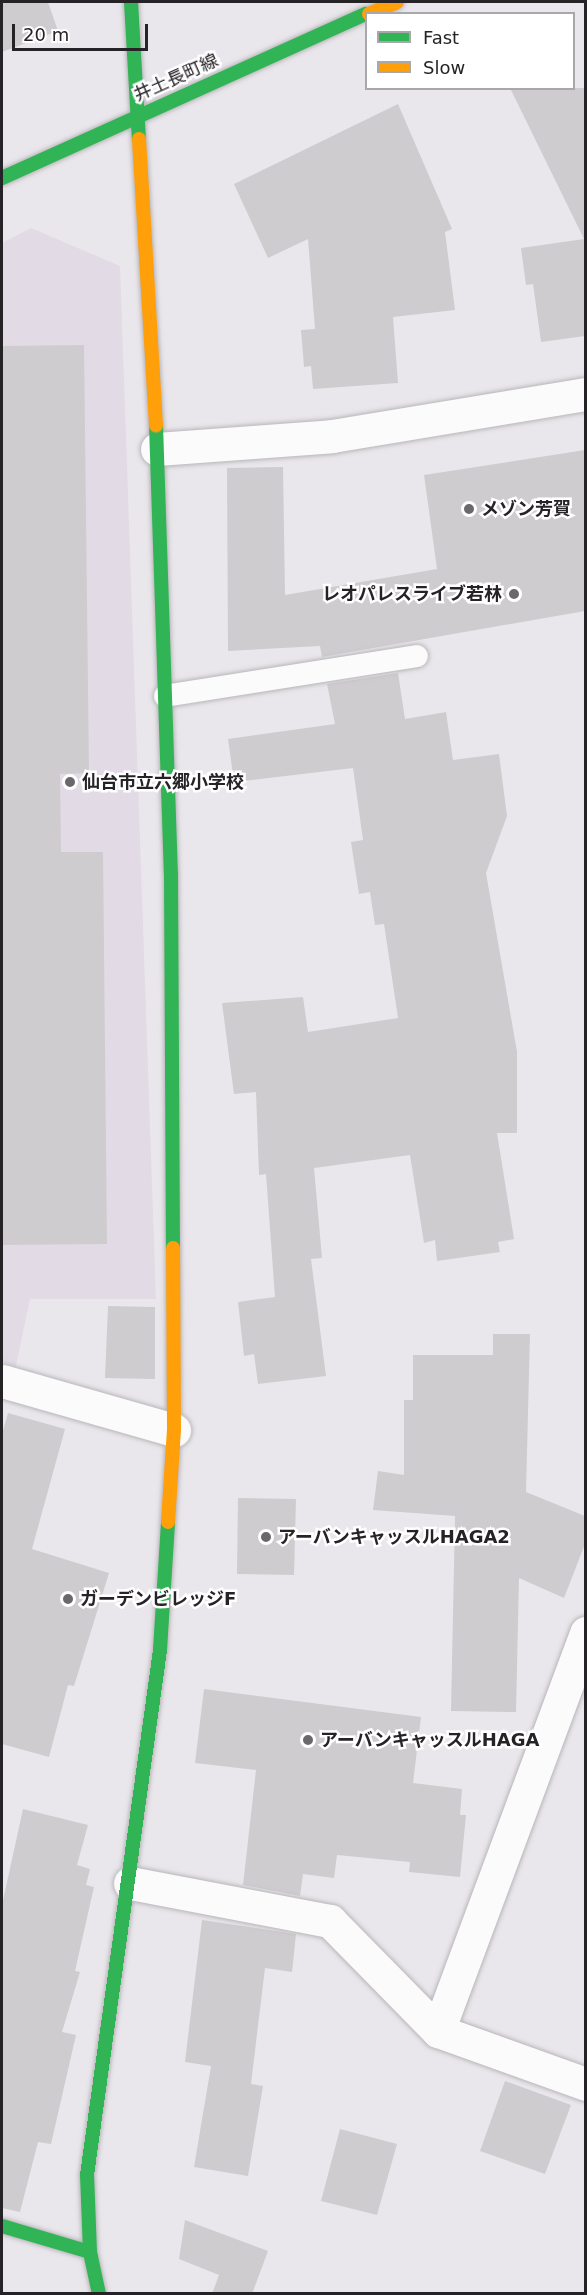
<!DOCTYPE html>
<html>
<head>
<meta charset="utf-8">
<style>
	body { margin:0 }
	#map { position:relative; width:587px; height:2295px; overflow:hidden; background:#eae7ec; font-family:"DejaVu Sans","Noto Sans JP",sans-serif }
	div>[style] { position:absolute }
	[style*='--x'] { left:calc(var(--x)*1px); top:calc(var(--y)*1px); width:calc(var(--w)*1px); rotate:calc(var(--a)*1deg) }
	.built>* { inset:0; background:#e2dae5 }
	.building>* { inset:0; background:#cecccf }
	.roads { filter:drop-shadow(0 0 2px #b8b6b9) drop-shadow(0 0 2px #b8b6b9) }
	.lane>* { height:22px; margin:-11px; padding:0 11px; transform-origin:11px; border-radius:11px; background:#fcfbfc }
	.street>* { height:33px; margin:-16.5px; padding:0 16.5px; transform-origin:16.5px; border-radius:16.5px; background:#fcfbfc }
	.fast>* { height:14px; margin:-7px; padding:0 7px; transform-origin:7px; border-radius:7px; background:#30b455 }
	.slow>* { height:14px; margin:-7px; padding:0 7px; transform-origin:7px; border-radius:7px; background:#ff9f0a }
	.dots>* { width:16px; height:16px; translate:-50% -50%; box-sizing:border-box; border:3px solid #fff; border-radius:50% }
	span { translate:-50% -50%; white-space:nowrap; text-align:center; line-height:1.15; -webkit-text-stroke:5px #fff; paint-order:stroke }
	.street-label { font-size:18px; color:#262327 }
	.poi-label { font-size:18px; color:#262327; font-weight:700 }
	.left { translate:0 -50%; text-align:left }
	.right { translate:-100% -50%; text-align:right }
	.frame { position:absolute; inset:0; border:3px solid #262327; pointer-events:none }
	.legend { position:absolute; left:365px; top:12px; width:210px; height:78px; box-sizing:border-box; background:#fff; border:2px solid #a8a7a9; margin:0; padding:8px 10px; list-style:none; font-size:18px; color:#262327 }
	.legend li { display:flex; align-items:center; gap:12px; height:30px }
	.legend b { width:30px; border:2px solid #a8a7a9 }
	.scale { position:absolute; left:12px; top:24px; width:136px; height:27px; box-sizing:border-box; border:3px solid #262327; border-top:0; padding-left:8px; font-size:18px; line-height:21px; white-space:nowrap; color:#262327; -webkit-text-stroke:4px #fff; paint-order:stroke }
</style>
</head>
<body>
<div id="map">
	<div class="built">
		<div style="clip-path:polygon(31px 228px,120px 266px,156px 1299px,30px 1299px,16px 1366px,2px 1362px,2px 243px)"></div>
	</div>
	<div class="building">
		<div style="clip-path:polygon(2px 2px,48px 2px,58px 31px,2px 52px)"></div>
		<div style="clip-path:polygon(510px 88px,585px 88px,585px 336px,541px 342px,533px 284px,526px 285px,521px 248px,584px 239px)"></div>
		<div style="clip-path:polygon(398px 104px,452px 229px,445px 232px,455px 310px,393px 317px,398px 383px,313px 389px,311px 366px,304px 367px,301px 330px,315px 329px,308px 239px,268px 258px,234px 184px)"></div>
		<div style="clip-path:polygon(84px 345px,89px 773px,60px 774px,61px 852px,103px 852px,107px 1244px,2px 1245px,2px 346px)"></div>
		<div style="clip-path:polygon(585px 450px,585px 611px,322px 657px,320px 646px,228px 651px,227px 468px,283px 467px,285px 595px,437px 569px,424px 475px)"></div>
		<div style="clip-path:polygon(398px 673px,405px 719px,446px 712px,453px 760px,499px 754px,507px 816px,486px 873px,517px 1052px,517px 1133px,497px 1133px,514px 1239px,498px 1242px,500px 1252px,437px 1261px,435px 1240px,424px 1243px,410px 1155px,314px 1168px,322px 1258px,311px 1259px,326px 1376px,258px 1384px,254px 1354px,244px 1356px,238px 1302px,275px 1297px,266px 1174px,259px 1175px,256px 1092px,234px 1094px,222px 1003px,303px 997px,308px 1032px,398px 1018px,384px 924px,375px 925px,370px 892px,359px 894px,351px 842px,363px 840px,353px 768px,234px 782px,228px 739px,335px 724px,327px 684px)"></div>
		<div style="clip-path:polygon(108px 1306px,155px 1307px,155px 1379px,105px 1378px)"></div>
		<div style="clip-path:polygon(493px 1334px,530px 1334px,526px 1492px,585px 1516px,585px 1544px,564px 1598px,519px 1578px,516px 1712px,451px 1711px,455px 1516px,373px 1510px,378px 1471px,404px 1475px,404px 1400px,413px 1400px,413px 1355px,493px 1355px)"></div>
		<div style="clip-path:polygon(8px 1413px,65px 1429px,32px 1549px,109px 1573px,74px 1686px,68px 1685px,49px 1757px,2px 1744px,2px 1434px)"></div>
		<div style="clip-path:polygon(238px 1498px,296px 1499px,294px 1575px,237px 1574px)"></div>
		<div style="clip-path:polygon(204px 1689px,421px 1717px,413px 1783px,462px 1789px,460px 1815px,466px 1815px,460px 1877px,409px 1872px,410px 1862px,337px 1855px,334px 1878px,303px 1874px,300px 1896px,243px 1885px,256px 1770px,195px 1763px)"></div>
		<div style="clip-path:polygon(23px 1809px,88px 1825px,77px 1865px,90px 1869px,86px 1885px,94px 1887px,75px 1971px,80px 1972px,62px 2032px,76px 2035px,51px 2144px,38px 2142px,20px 2212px,2px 2208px,2px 1905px)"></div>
		<div style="clip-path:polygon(202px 1920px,296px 1934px,292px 1972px,265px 1968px,251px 2084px,263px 2086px,248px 2176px,194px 2167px,211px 2066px,185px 2062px)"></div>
		<div style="clip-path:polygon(505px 2081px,571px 2105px,545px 2174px,480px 2151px)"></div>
		<div style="clip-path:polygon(340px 2129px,397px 2144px,377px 2215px,321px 2201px)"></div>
		<div style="clip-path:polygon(185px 2220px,268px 2251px,252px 2294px,212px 2294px,219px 2275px,179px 2259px)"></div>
	</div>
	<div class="roads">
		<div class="lane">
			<div style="--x:165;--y:696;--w:255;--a:-9"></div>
		</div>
		<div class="street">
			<div style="--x:157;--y:449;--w:175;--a:-4.2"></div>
			<div style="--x:332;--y:436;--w:257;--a:-9.4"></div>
			<div style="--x:2;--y:1381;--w:179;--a:15.9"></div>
			<div style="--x:130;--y:1883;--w:204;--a:10.8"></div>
			<div style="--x:330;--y:1921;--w:154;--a:45.5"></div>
			<div style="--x:438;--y:2031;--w:425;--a:-69.6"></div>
			<div style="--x:438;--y:2031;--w:157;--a:19.7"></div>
		</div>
		<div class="fast">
			<div style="--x:131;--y:2;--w:137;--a:86.7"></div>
			<div style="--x:2;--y:178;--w:399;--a:-24.3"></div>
			<div style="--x:156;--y:425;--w:449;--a:88.1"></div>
			<div style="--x:171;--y:874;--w:374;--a:89.7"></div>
			<div style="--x:2;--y:2226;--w:92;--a:16.5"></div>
			<div style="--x:99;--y:2294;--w:43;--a:-102.1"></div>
			<div style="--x:90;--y:2252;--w:77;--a:-92.2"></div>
			<div style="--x:87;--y:2175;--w:530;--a:-82.08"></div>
			<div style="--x:160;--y:1650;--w:128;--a:-86.4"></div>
		</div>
		<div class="slow">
			<div style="--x:369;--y:14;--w:30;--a:-23"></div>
			<div style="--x:139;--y:139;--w:287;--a:86.6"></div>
			<div style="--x:168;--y:1522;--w:92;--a:-86.3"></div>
			<div style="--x:174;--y:1430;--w:182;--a:-90.3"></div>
		</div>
	</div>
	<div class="dots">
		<div style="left:469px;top:509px;background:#6b686c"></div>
		<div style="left:514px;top:594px;background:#6b686c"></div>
		<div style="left:70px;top:782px;background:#6b686c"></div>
		<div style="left:266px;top:1537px;background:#6b686c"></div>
		<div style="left:68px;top:1599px;background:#6b686c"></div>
		<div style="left:308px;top:1740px;background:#6b686c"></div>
	</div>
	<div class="street-label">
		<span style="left:176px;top:78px;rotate:-24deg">井土長町線</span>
	</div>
	<div class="poi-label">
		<span class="left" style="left:481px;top:509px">メゾン芳賀</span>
		<span class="right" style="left:502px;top:594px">レオパレスライブ若林</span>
		<span class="left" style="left:82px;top:782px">仙台市立六郷小学校</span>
		<span class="left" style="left:278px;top:1537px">アーバンキャッスルHAGA2</span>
		<span class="left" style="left:80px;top:1599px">ガーデンビレッジF</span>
		<span class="left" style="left:320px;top:1740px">アーバンキャッスルHAGA</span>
	</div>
	<div class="frame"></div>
	<ul class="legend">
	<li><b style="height:8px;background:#30b455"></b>Fast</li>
	<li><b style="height:8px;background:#ff9f0a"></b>Slow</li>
	</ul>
	<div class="scale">20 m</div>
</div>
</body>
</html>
